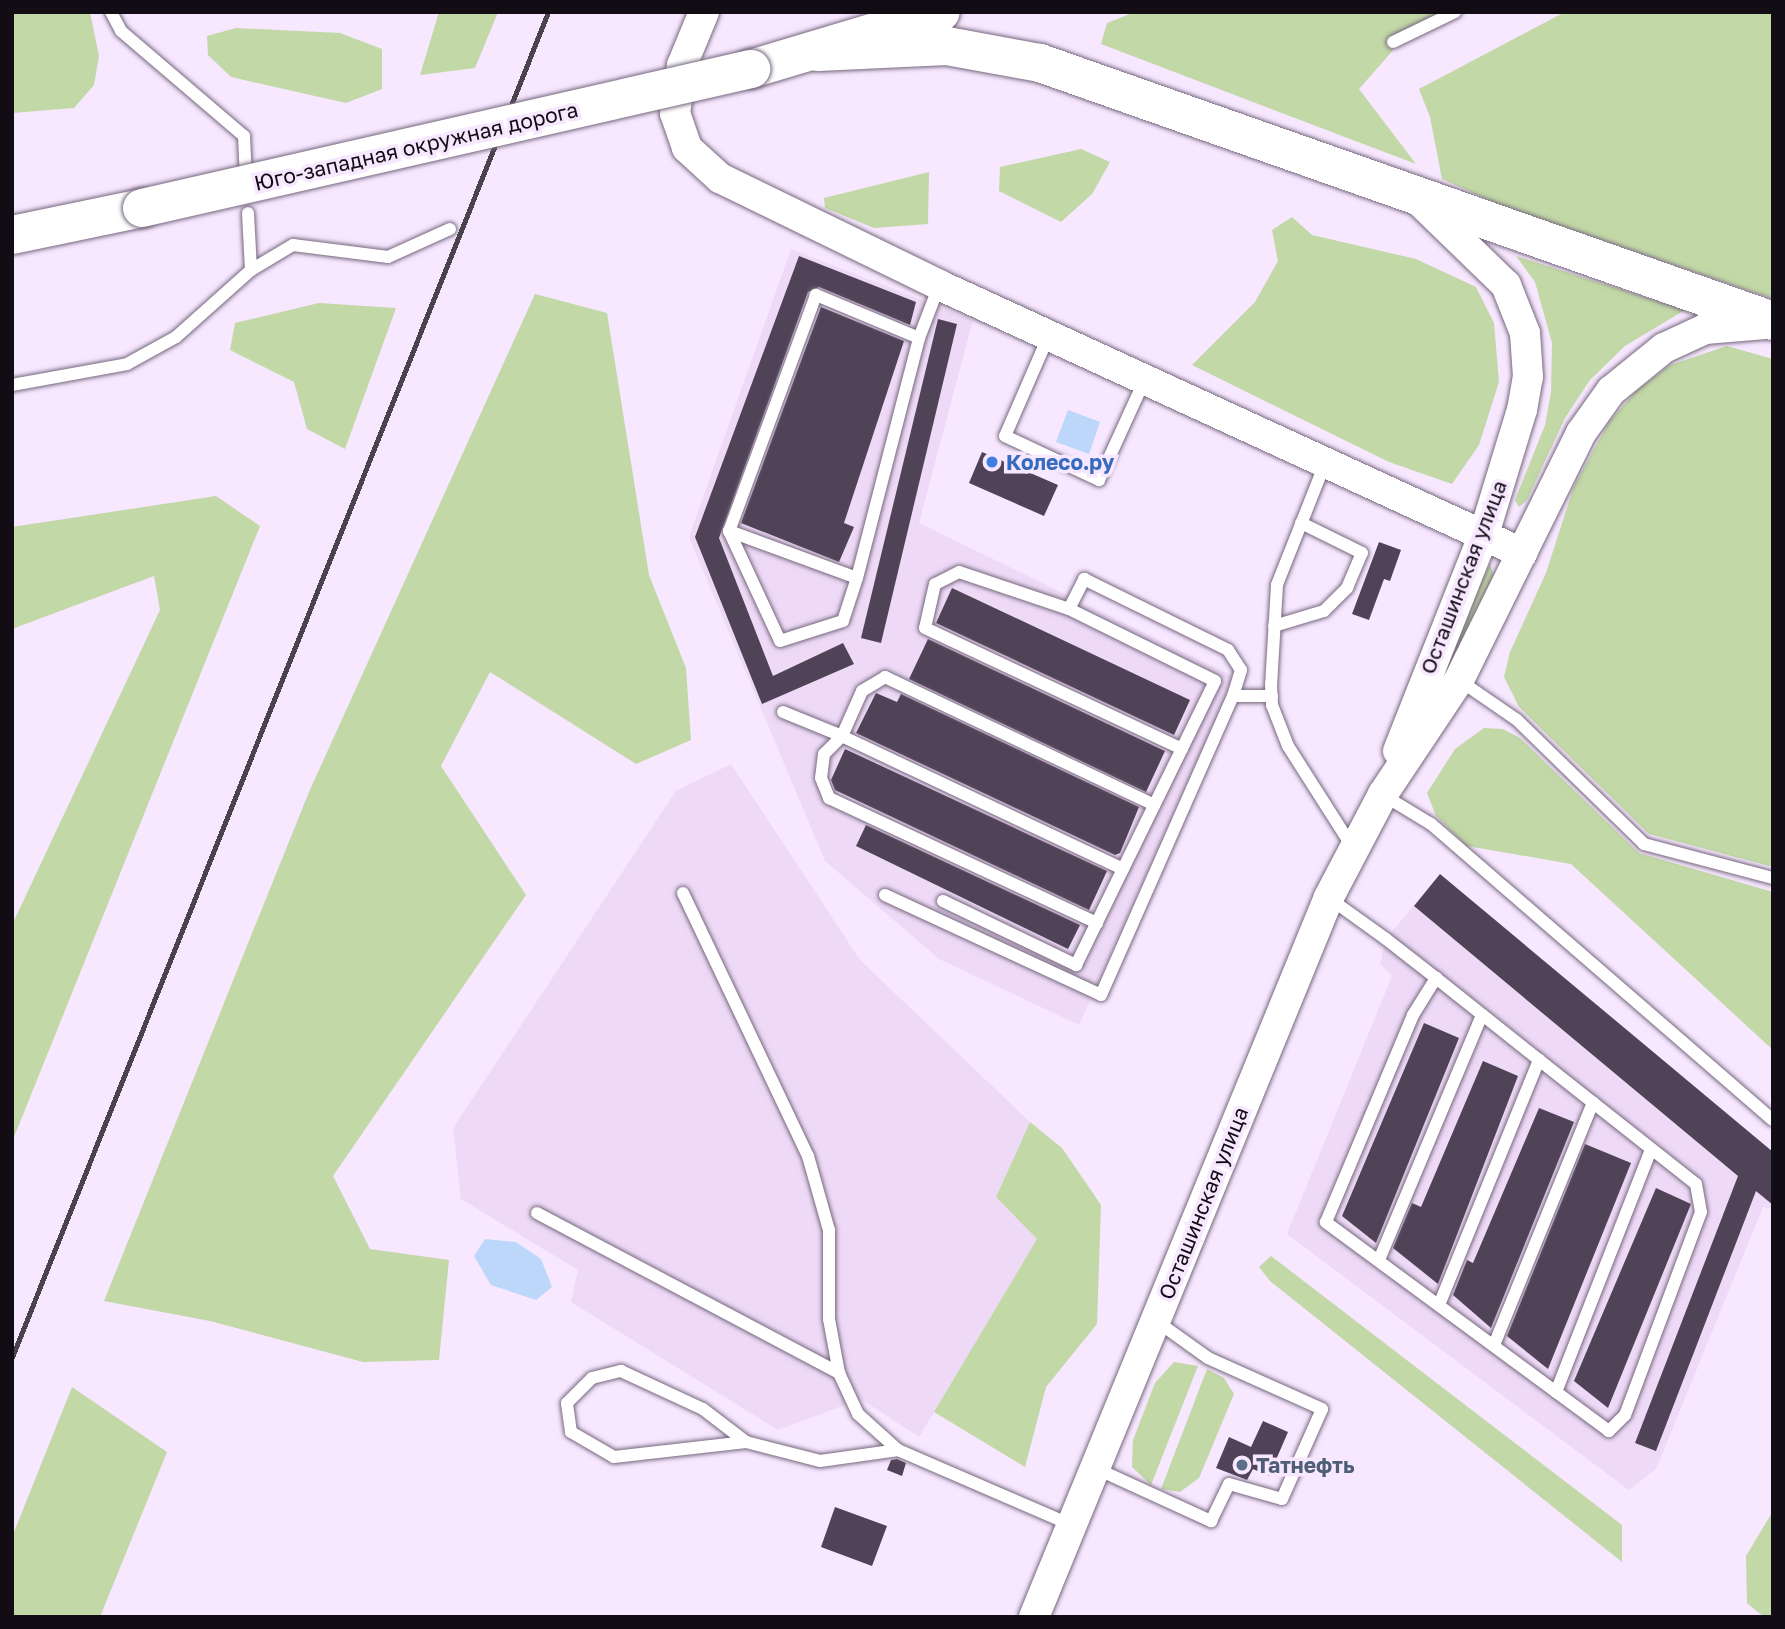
<!DOCTYPE html>
<html>
<head>
<meta charset="utf-8">
<style>
	body { margin:0 }
	#map { position:relative; width:1785px; height:1629px; overflow:hidden; background:#f7e7ff; font-family:"Golos Text",sans-serif }
	div>[style] { position:absolute }
	[style*='--x'] { left:calc(var(--x)*1px); top:calc(var(--y)*1px); width:calc(var(--w)*1px); rotate:calc(var(--a)*1deg) }
	.built>* { inset:0; background:#eedaf7 }
	.green>* { inset:0; background:#c2d8a7 }
	.water>* { inset:0; background:#bcd7f9 }
	.building>* { inset:0; background:#504357 }
	.roads { filter:drop-shadow(0 0 2px #76687d) drop-shadow(0 0 2px #76687d) }
	.service>* { height:12px; margin:-6px; padding:0 6px; transform-origin:6px; border-radius:6px; background:#fff }
	.tertiary>* { height:30px; margin:-15px; padding:0 15px; transform-origin:15px; border-radius:15px; background:#fff }
	.trunk>* { height:38px; margin:-19px; padding:0 19px; transform-origin:19px; border-radius:19px; background:#fff }
	.rail>* { height:5px; margin:-2.5px; padding:0 2.5px; transform-origin:2.5px; border-radius:2.5px; background:#4a424d }
	.bridges { filter:drop-shadow(0 0 2px #76687d) drop-shadow(0 0 2px #76687d) }
	.trunk-bridge>* { height:38px; margin:-19px; padding:0 19px; transform-origin:19px; border-radius:19px; background:#fff }
	.dots>* { width:19px; height:19px; translate:-50% -50%; box-sizing:border-box; border:4px solid #f7e7ff; border-radius:50% }
	span { translate:-50% -50%; white-space:nowrap; text-align:center; line-height:1.15; -webkit-text-stroke:7px #f7e7ff; paint-order:stroke }
	.street-label { font-size:21px; color:#120d14 }
	.shop-label { font-size:21px; color:#366cbe; font-weight:700 }
	.left { translate:0 -50%; text-align:left }
	.service-label { font-size:21px; color:#4e5e75; font-weight:700 }
	.frame { position:absolute; inset:0; border:14px solid #120d14; pointer-events:none }
</style>
</head>
<body>
<div id="map">
	<div class="built">
		<div style="clip-path:polygon(791px 249px,973px 320px,919px 523px,1235px 677px,1079px 1025px,939px 959px,825px 861px,689px 537px)"></div>
		<div style="clip-path:polygon(731px 764px,860px 960px,1030px 1122px,996px 1197px,1037px 1239px,919px 1437px,861px 1399px,778px 1430px,571px 1302px,578px 1270px,461px 1199px,453px 1128px,676px 791px)"></div>
		<div style="clip-path:polygon(1440px 874px,1773px 1152px,1773px 1209px,1763px 1207px,1656px 1469px,1629px 1490px,1287px 1234px,1392px 976px,1380px 964px,1386px 939px)"></div>
	</div>
	<div class="green">
		<div style="clip-path:polygon(12px 12px,90px 12px,99px 56px,94px 85px,74px 108px,12px 113px)"></div>
		<div style="clip-path:polygon(439px 12px,498px 12px,475px 68px,420px 75px)"></div>
		<div style="clip-path:polygon(1135px 12px,1464px 12px,1402px 40px,1359px 89px,1416px 164px,1101px 44px,1107px 23px)"></div>
		<div style="clip-path:polygon(1565px 12px,1773px 12px,1773px 299px,1500px 205px,1442px 179px,1430px 117px,1419px 89px)"></div>
		<div style="clip-path:polygon(236px 28px,340px 33px,382px 49px,382px 89px,346px 103px,231px 77px,208px 55px,207px 36px)"></div>
		<div style="clip-path:polygon(1081px 149px,1110px 162px,1092px 194px,1061px 222px,999px 191px,1000px 167px)"></div>
		<div style="clip-path:polygon(929px 172px,928px 224px,874px 228px,825px 208px,824px 198px)"></div>
		<div style="clip-path:polygon(1292px 217px,1312px 235px,1416px 259px,1476px 287px,1494px 323px,1499px 382px,1479px 445px,1452px 484px,1389px 462px,1192px 365px,1255px 302px,1278px 261px,1272px 230px)"></div>
		<div style="clip-path:polygon(1516px 256px,1685px 310px,1625px 346px,1590px 380px,1565px 418px,1527px 500px,1519px 507px,1515px 500px,1545px 425px,1551px 392px,1552px 343px,1535px 282px)"></div>
		<div style="clip-path:polygon(535px 294px,607px 313px,649px 575px,686px 668px,691px 740px,636px 764px,490px 672px,441px 766px,526px 895px,333px 1176px,370px 1249px,449px 1260px,439px 1360px,363px 1362px,210px 1321px,104px 1301px,309px 792px)"></div>
		<div style="clip-path:polygon(319px 303px,396px 308px,345px 449px,307px 429px,294px 382px,230px 350px,235px 323px)"></div>
		<div style="clip-path:polygon(1727px 346px,1773px 359px,1773px 867px,1649px 834px,1519px 707px,1504px 677px,1510px 652px,1546px 573px,1574px 486px,1609px 422px,1636px 391px,1670px 365px)"></div>
		<div style="clip-path:polygon(216px 496px,260px 526px,12px 1142px,12px 925px,160px 610px,154px 576px,12px 629px,12px 527px)"></div>
		<div style="clip-path:polygon(1490px 564px,1494px 576px,1461px 647px,1455px 648px,1452px 644px)"></div>
		<div style="clip-path:polygon(1484px 728px,1503px 729px,1520px 738px,1639px 853px,1773px 892px,1773px 1050px,1571px 864px,1467px 846px,1436px 816px,1427px 793px,1455px 749px)"></div>
		<div style="clip-path:polygon(1030px 1122px,1062px 1148px,1101px 1205px,1097px 1324px,1046px 1387px,1025px 1467px,934px 1412px,1037px 1239px,996px 1197px)"></div>
		<div style="clip-path:polygon(1271px 1256px,1622px 1525px,1622px 1562px,1270px 1281px,1259px 1267px)"></div>
		<div style="clip-path:polygon(1174px 1362px,1198px 1366px,1151px 1485px,1132px 1467px,1133px 1440px,1155px 1383px)"></div>
		<div style="clip-path:polygon(1207px 1369px,1224px 1378px,1234px 1394px,1199px 1478px,1180px 1492px,1161px 1489px)"></div>
		<div style="clip-path:polygon(72px 1387px,167px 1452px,100px 1617px,12px 1617px,12px 1537px)"></div>
		<div style="clip-path:polygon(1773px 1511px,1773px 1617px,1764px 1617px,1747px 1603px,1746px 1556px)"></div>
	</div>
	<div class="water">
		<div style="clip-path:polygon(1068px 410px,1100px 422px,1089px 454px,1056px 442px)"></div>
		<div style="clip-path:polygon(485px 1239px,516px 1242px,541px 1259px,552px 1287px,536px 1300px,491px 1285px,474px 1256px)"></div>
	</div>
	<div class="building">
		<div style="clip-path:polygon(799px 256px,916px 302px,910px 325px,819px 287px,808px 292px,719px 538px,773px 676px,843px 643px,854px 664px,762px 704px,695px 537px)"></div>
		<div style="clip-path:polygon(821px 307px,904px 341px,844px 523px,854px 527px,839px 562px,741px 523px)"></div>
		<div style="clip-path:polygon(938px 319px,957px 324px,881px 643px,861px 638px)"></div>
		<div style="clip-path:polygon(982px 452px,1058px 485px,1044px 516px,969px 483px)"></div>
		<div style="clip-path:polygon(1379px 542px,1401px 550px,1390px 581px,1384px 579px,1369px 620px,1352px 614px)"></div>
		<div style="clip-path:polygon(952px 588px,1190px 700px,1174px 735px,936px 623px)"></div>
		<div style="clip-path:polygon(928px 639px,1165px 751px,1146px 792px,909px 679px)"></div>
		<div style="clip-path:polygon(876px 693px,897px 702px,901px 694px,1139px 807px,1120px 853px,1115px 855px,856px 733px)"></div>
		<div style="clip-path:polygon(845px 749px,1107px 871px,1089px 910px,835px 790px,831px 780px)"></div>
		<div style="clip-path:polygon(866px 825px,1080px 925px,1068px 949px,856px 846px)"></div>
		<div style="clip-path:polygon(1440px 874px,1773px 1152px,1773px 1205px,1756px 1191px,1656px 1451px,1635px 1443px,1738px 1176px,1414px 906px)"></div>
		<div style="clip-path:polygon(1424px 1023px,1459px 1038px,1376px 1243px,1342px 1216px)"></div>
		<div style="clip-path:polygon(1483px 1061px,1518px 1076px,1438px 1284px,1393px 1248px,1412px 1203px,1421px 1207px)"></div>
		<div style="clip-path:polygon(1539px 1108px,1574px 1122px,1491px 1328px,1453px 1295px,1467px 1260px,1473px 1263px)"></div>
		<div style="clip-path:polygon(1585px 1144px,1631px 1163px,1548px 1369px,1507px 1336px)"></div>
		<div style="clip-path:polygon(1656px 1188px,1691px 1204px,1608px 1408px,1574px 1381px)"></div>
		<div style="clip-path:polygon(1263px 1421px,1288px 1432px,1269px 1476px,1253px 1469px,1247px 1480px,1216px 1468px,1229px 1437px,1251px 1447px)"></div>
		<div style="clip-path:polygon(897px 1459px,906px 1463px,902px 1476px,887px 1470px,891px 1460px)"></div>
		<div style="clip-path:polygon(835px 1507px,887px 1526px,872px 1566px,821px 1547px)"></div>
	</div>
	<div class="roads">
		<div class="service">
			<div style="--x:111;--y:12;--w:21;--a:62"></div>
			<div style="--x:121;--y:31;--w:162;--a:40.5"></div>
			<div style="--x:244;--y:136;--w:44;--a:87.4"></div>
			<div style="--x:1393;--y:42;--w:69;--a:-25.8"></div>
			<div style="--x:248;--y:213;--w:57;--a:87"></div>
			<div style="--x:1049;--y:335;--w:110;--a:113.5"></div>
			<div style="--x:1005;--y:436;--w:104;--a:25.1"></div>
			<div style="--x:1099;--y:480;--w:111;--a:-65.5"></div>
			<div style="--x:919;--y:338;--w:112;--a:-157.3"></div>
			<div style="--x:816;--y:295;--w:252;--a:110.2"></div>
			<div style="--x:729;--y:531;--w:136;--a:20.2"></div>
			<div style="--x:857;--y:578;--w:248;--a:-75.5"></div>
			<div style="--x:919;--y:338;--w:56;--a:-69"></div>
			<div style="--x:12;--y:385;--w:117;--a:-10.3"></div>
			<div style="--x:127;--y:364;--w:56;--a:-28.9"></div>
			<div style="--x:176;--y:337;--w:101;--a:-41.8"></div>
			<div style="--x:251;--y:270;--w:49;--a:-30.8"></div>
			<div style="--x:293;--y:245;--w:96;--a:7.2"></div>
			<div style="--x:388;--y:257;--w:68;--a:-24.3"></div>
			<div style="--x:1326;--y:461;--w:133;--a:111.6"></div>
			<div style="--x:1277;--y:585;--w:100;--a:93.4"></div>
			<div style="--x:1271;--y:685;--w:20;--a:87"></div>
			<div style="--x:1272;--y:705;--w:44;--a:68.7"></div>
			<div style="--x:1288;--y:746;--w:121;--a:57.5"></div>
			<div style="--x:729;--y:531;--w:121;--a:65.1"></div>
			<div style="--x:780;--y:641;--w:66;--a:-17.6"></div>
			<div style="--x:843;--y:621;--w:45;--a:-72"></div>
			<div style="--x:1069;--y:609;--w:116;--a:-161.4"></div>
			<div style="--x:959;--y:572;--w:27;--a:153"></div>
			<div style="--x:935;--y:584;--w:45;--a:102.8"></div>
			<div style="--x:925;--y:628;--w:284;--a:25.2"></div>
			<div style="--x:1274;--y:626;--w:52;--a:-16.7"></div>
			<div style="--x:1324;--y:611;--w:33;--a:-45"></div>
			<div style="--x:1347;--y:588;--w:38;--a:-67"></div>
			<div style="--x:1362;--y:553;--w:68;--a:-153.8"></div>
			<div style="--x:1459;--y:680;--w:70;--a:34.6"></div>
			<div style="--x:1517;--y:720;--w:177;--a:44.3"></div>
			<div style="--x:1644;--y:844;--w:133;--a:14.8"></div>
			<div style="--x:783;--y:712;--w:64;--a:22.1"></div>
			<div style="--x:842;--y:736;--w:25;--a:135"></div>
			<div style="--x:824;--y:754;--w:24;--a:97"></div>
			<div style="--x:821;--y:778;--w:22;--a:68"></div>
			<div style="--x:829;--y:798;--w:296;--a:25"></div>
			<div style="--x:1383;--y:795;--w:56;--a:31.1"></div>
			<div style="--x:1431;--y:824;--w:452;--a:40.9"></div>
			<div style="--x:1123;--y:869;--w:311;--a:-154.7"></div>
			<div style="--x:842;--y:736;--w:49;--a:-66"></div>
			<div style="--x:862;--y:691;--w:27;--a:-31"></div>
			<div style="--x:885;--y:677;--w:298;--a:25.4"></div>
			<div style="--x:683;--y:893;--w:291;--a:64.6"></div>
			<div style="--x:808;--y:1156;--w:77;--a:74.2"></div>
			<div style="--x:829;--y:1230;--w:89;--a:90"></div>
			<div style="--x:829;--y:1319;--w:55;--a:79.5"></div>
			<div style="--x:839;--y:1373;--w:45;--a:65.1"></div>
			<div style="--x:858;--y:1414;--w:54;--a:42"></div>
			<div style="--x:898;--y:1450;--w:189;--a:23.4"></div>
			<div style="--x:885;--y:895;--w:238;--a:24.8"></div>
			<div style="--x:1101;--y:995;--w:327;--a:-66.2"></div>
			<div style="--x:1233;--y:696;--w:39;--a:0"></div>
			<div style="--x:1329;--y:898;--w:70;--a:35.7"></div>
			<div style="--x:1386;--y:939;--w:63;--a:38"></div>
			<div style="--x:1436;--y:978;--w:132;--a:38.5"></div>
			<div style="--x:1539;--y:1060;--w:200;--a:38.3"></div>
			<div style="--x:1696;--y:1184;--w:28;--a:80"></div>
			<div style="--x:1701;--y:1212;--w:217;--a:110.5"></div>
			<div style="--x:1625;--y:1415;--w:23;--a:135"></div>
			<div style="--x:1609;--y:1431;--w:352;--a:-143.6"></div>
			<div style="--x:1326;--y:1222;--w:225;--a:-67.2"></div>
			<div style="--x:1413;--y:1015;--w:44;--a:-58.1"></div>
			<div style="--x:943;--y:901;--w:148;--a:25.7"></div>
			<div style="--x:1076;--y:965;--w:316;--a:-63.9"></div>
			<div style="--x:1215;--y:681;--w:163;--a:-153.7"></div>
			<div style="--x:1069;--y:609;--w:34;--a:-63"></div>
			<div style="--x:1084;--y:579;--w:161;--a:26.2"></div>
			<div style="--x:1228;--y:650;--w:24;--a:57"></div>
			<div style="--x:1241;--y:670;--w:27;--a:107"></div>
			<div style="--x:537;--y:1213;--w:342;--a:27.9"></div>
			<div style="--x:1379;--y:1260;--w:266;--a:-67.2"></div>
			<div style="--x:1439;--y:1305;--w:265;--a:-67.8"></div>
			<div style="--x:1494;--y:1345;--w:262;--a:-67.8"></div>
			<div style="--x:1556;--y:1392;--w:261;--a:-68.6"></div>
			<div style="--x:746;--y:1442;--w:133;--a:173.5"></div>
			<div style="--x:614;--y:1457;--w:50;--a:-149.8"></div>
			<div style="--x:571;--y:1432;--w:29;--a:-98"></div>
			<div style="--x:567;--y:1403;--w:35;--a:-45"></div>
			<div style="--x:592;--y:1378;--w:30;--a:-14"></div>
			<div style="--x:621;--y:1371;--w:90;--a:24.9"></div>
			<div style="--x:703;--y:1409;--w:54;--a:37.5"></div>
			<div style="--x:746;--y:1442;--w:76;--a:14.4"></div>
			<div style="--x:820;--y:1461;--w:79;--a:-8"></div>
			<div style="--x:1095;--y:1468;--w:128;--a:24.6"></div>
			<div style="--x:1211;--y:1521;--w:41;--a:-64.1"></div>
			<div style="--x:1229;--y:1484;--w:55;--a:15.8"></div>
			<div style="--x:1282;--y:1499;--w:98;--a:-66"></div>
			<div style="--x:1322;--y:1409;--w:125;--a:-155.9"></div>
			<div style="--x:1208;--y:1358;--w:65;--a:-144.4"></div>
		</div>
		<div class="tertiary">
			<div style="--x:704;--y:12;--w:57;--a:112.5"></div>
			<div style="--x:682;--y:65;--w:49;--a:98.3"></div>
			<div style="--x:675;--y:113;--w:37;--a:71"></div>
			<div style="--x:687;--y:148;--w:45;--a:42.3"></div>
			<div style="--x:720;--y:178;--w:244;--a:26"></div>
			<div style="--x:939;--y:285;--w:642;--a:24.69"></div>
			<div style="--x:1398;--y:751;--w:233;--a:-68.4"></div>
			<div style="--x:1484;--y:534;--w:130;--a:-73"></div>
			<div style="--x:1522;--y:410;--w:34;--a:-80"></div>
			<div style="--x:1528;--y:377;--w:44;--a:-93.9"></div>
			<div style="--x:1525;--y:333;--w:52;--a:-111.6"></div>
			<div style="--x:1506;--y:285;--w:129;--a:-135.9"></div>
			<div style="--x:1034;--y:1617;--w:778;--a:-67.72"></div>
			<div style="--x:1329;--y:897;--w:116;--a:-62.3"></div>
			<div style="--x:1383;--y:794;--w:137;--a:-56.3"></div>
			<div style="--x:1459;--y:680;--w:275;--a:-63.7"></div>
			<div style="--x:1581;--y:433;--w:52;--a:-54.5"></div>
			<div style="--x:1611;--y:391;--w:68;--a:-39.1"></div>
			<div style="--x:1664;--y:348;--w:45;--a:-24.9"></div>
			<div style="--x:1705;--y:329;--w:60;--a:-4.8"></div>
		</div>
		<div class="trunk">
			<div style="--x:818;--y:52;--w:129;--a:-2.7"></div>
			<div style="--x:947;--y:46;--w:95;--a:10.4"></div>
			<div style="--x:1040;--y:63;--w:777;--a:19.39"></div>
			<div style="--x:751;--y:69;--w:198;--a:-16.7"></div>
			<div style="--x:12;--y:235;--w:133;--a:-11.7"></div>
		</div>
	</div>
	<div class="rail">
		<div style="--x:12;--y:1357;--w:1448;--a:-68.27"></div>
	</div>
	<div class="bridges">
		<div class="trunk-bridge">
			<div style="--x:142;--y:208;--w:625;--a:-12.86"></div>
		</div>
	</div>
	<div class="dots">
		<div style="left:992px;top:462px;background:#3f7fe0"></div>
		<div style="left:1242px;top:1465px;background:#5c6f8a"></div>
	</div>
	<div class="street-label">
		<span style="left:416px;top:146px;rotate:-13deg">Юго-западная окружная дорога</span>
		<span style="left:1463px;top:577px;rotate:-69deg">Осташинская улица</span>
		<span style="left:1203px;top:1203px;rotate:-68deg">Осташинская улица</span>
	</div>
	<div class="shop-label">
		<span class="left" style="left:1006px;top:462px">Колесо.ру</span>
	</div>
	<div class="service-label">
		<span class="left" style="left:1256px;top:1465px">Татнефть</span>
	</div>
	<div class="frame"></div>
</div>
</body>
</html>
